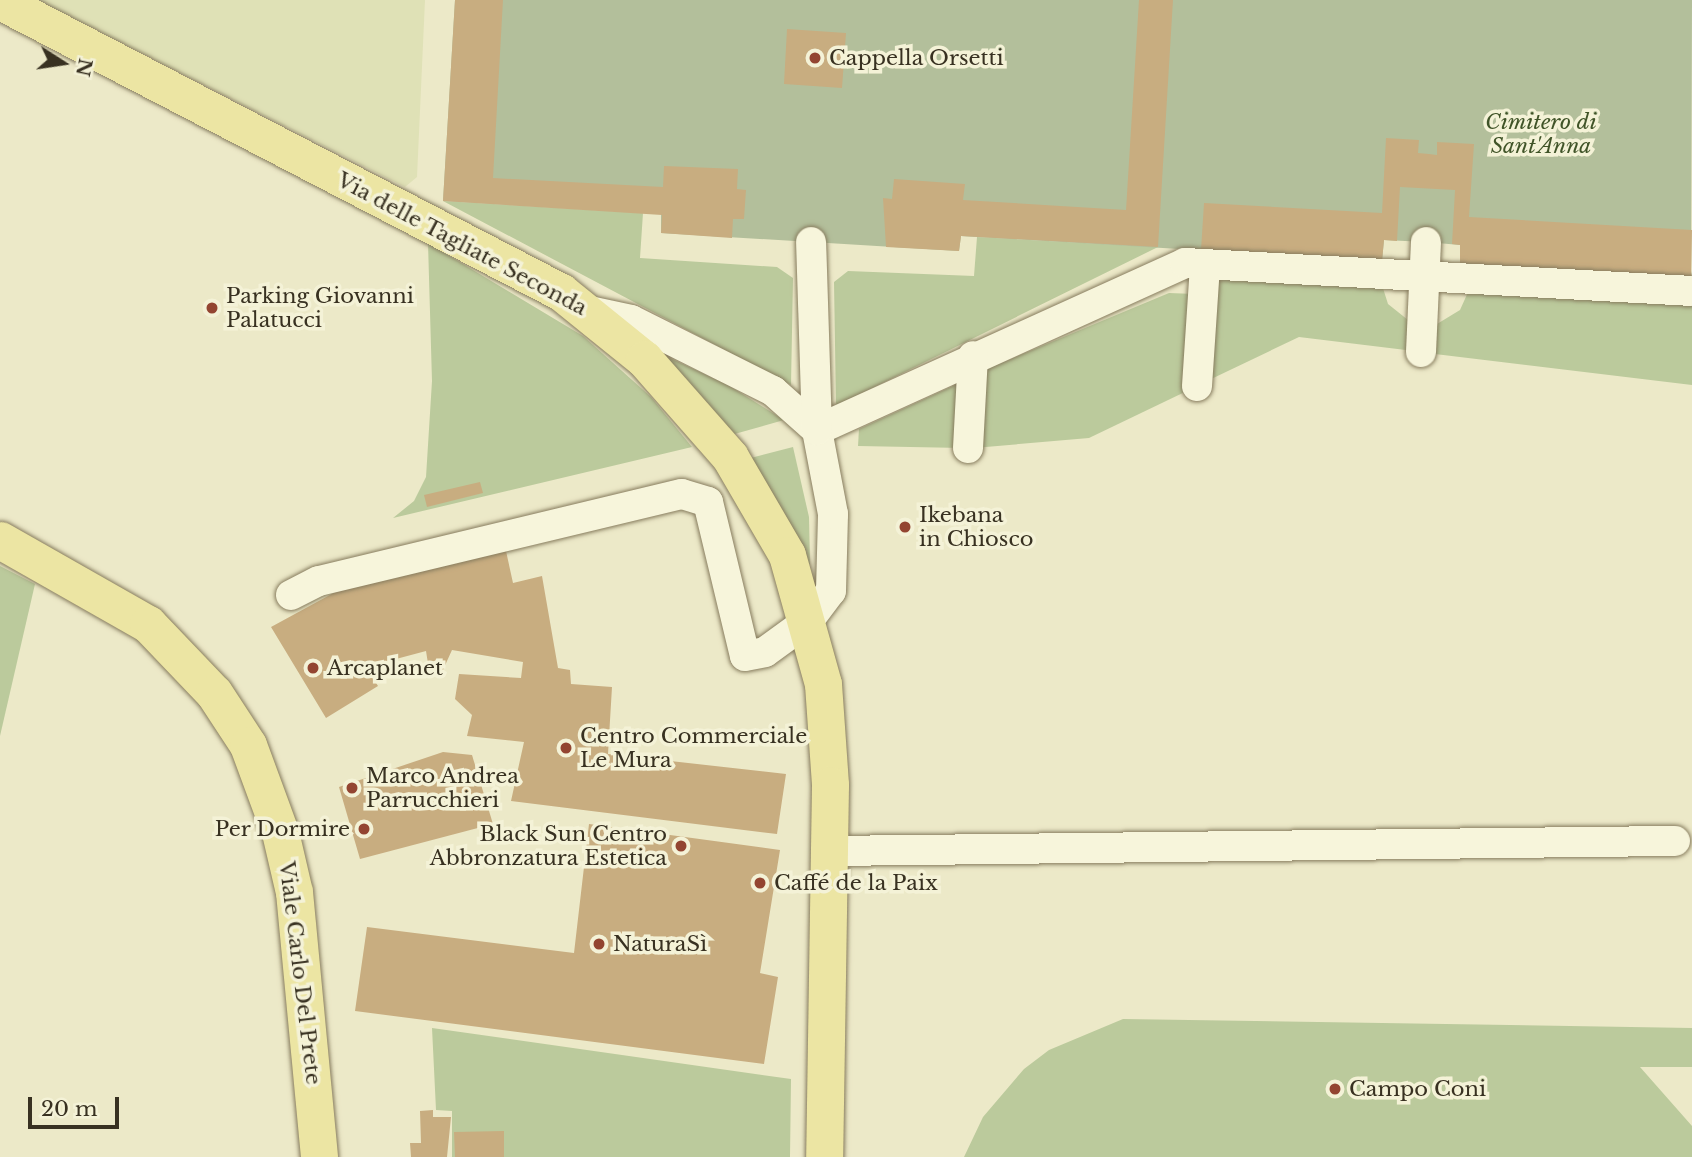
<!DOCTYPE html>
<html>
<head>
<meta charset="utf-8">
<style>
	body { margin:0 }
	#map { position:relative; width:1692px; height:1157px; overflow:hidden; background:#ece9c8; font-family:"Libre Baskerville",serif }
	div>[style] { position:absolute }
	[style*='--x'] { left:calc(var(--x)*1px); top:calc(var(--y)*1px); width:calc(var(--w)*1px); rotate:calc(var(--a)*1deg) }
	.farmland>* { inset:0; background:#dfe1b6 }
	.green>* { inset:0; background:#bbca9c }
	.cemetery>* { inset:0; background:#b3bf9b }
	.building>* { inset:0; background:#c8ad80 }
	.roads { filter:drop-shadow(0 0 2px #877c5e) drop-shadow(0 0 2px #877c5e) }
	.minor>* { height:30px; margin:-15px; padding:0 15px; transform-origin:15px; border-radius:15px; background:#f7f5db }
	.major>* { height:37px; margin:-18.5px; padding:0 18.5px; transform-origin:18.5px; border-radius:18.5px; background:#ece5a3 }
	.dots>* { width:19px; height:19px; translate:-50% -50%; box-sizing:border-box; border:4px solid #f4f2d7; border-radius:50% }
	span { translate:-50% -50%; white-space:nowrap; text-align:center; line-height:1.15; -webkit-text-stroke:7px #f4f2d7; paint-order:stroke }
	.poi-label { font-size:21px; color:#383121 }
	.left { translate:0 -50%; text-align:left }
	.right { translate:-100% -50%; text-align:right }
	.park-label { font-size:21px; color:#405428; font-style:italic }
	.street-label { font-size:21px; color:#383121 }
	.north { position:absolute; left:28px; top:28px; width:70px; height:70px; -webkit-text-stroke:5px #f4f2d7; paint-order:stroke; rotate:102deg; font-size:19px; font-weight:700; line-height:28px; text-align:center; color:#383121 }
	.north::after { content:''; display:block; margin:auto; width:24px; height:32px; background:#383121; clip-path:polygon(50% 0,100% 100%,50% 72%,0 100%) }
	.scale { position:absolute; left:28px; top:1097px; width:91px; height:32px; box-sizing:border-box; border:4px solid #383121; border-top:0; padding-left:9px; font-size:21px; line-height:24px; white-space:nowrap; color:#383121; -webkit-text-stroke:5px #f4f2d7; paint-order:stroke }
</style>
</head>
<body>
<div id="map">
	<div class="farmland">
		<div style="clip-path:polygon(37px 0,425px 0,417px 177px,405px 187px)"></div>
	</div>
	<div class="green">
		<div style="clip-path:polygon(443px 201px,643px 213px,640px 258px,777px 267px,793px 278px,791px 385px)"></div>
		<div style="clip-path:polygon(977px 237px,1158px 247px,836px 406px,834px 282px,848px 271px,974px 276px)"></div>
		<div style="clip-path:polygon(428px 243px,583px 336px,651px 397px,692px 447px,393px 518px,414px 501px,426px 477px,432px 381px)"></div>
		<div style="clip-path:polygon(1214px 274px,1382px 285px,1388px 304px,1413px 324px,1414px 351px,1299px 337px,1207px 381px)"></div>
		<div style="clip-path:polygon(1469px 290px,1692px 302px,1692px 385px,1435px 354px,1437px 324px,1460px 310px)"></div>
		<div style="clip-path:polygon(1169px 293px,1195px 294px,1189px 390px,1089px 438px,974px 448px,977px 373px)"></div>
		<div style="clip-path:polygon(659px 353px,728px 385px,784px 420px,731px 435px)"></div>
		<div style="clip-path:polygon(966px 380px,963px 448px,858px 446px,859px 429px)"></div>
		<div style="clip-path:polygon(793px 447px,809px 517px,810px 564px,803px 569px,747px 459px)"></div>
		<div style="clip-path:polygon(0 566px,35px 584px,0 736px)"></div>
		<div style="clip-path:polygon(1123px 1019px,1692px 1028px,1692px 1067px,1640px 1067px,1692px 1126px,1692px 1157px,964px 1157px,983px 1117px,1024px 1069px,1049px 1050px)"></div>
		<div style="clip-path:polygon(432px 1028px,791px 1079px,790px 1157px,452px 1157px,452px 1111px,436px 1110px)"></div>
	</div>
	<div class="cemetery">
		<div style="clip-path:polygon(455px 0,1692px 0,1691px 278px,1460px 263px,1460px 245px,1426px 242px,1384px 240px,1382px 261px,961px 236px,959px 251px,661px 233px,661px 214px,443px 201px)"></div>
	</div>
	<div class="building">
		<div style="clip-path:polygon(455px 0,503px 0,493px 178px,663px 187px,664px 166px,738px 169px,737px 189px,746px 190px,744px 219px,733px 219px,732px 238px,661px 233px,662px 215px,443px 201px)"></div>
		<div style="clip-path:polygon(1139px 0,1173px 0,1158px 247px,961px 236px,959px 251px,886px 247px,883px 198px,892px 199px,894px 179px,965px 184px,963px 200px,1126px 210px)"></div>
		<div style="clip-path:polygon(787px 29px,846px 33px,842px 88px,784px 84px)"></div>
		<div style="clip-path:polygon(1386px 138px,1419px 140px,1418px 153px,1429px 154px,1437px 155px,1437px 142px,1474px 144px,1469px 217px,1692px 230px,1691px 278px,1460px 263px,1460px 245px,1452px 244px,1455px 190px,1400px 187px,1397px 241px,1384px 240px,1382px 261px,1201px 250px,1204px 203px,1382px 213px)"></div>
		<div style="clip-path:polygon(480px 482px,483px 493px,427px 507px,424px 495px)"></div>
		<div style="clip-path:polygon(506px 551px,513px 583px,542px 576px,558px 668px,570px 670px,571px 684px,612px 687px,608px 754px,786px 774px,777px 834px,511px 801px,524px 742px,467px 736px,472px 715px,455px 699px,459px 674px,521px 678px,523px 662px,452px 650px,442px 672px,429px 670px,426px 651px,366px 667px,378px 686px,326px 718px,271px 627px,350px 584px)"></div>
		<div style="clip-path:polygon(443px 752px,472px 755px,493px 824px,360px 859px,339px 787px)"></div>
		<div style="clip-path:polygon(589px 824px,780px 850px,760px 973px,778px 977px,764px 1064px,355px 1011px,367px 927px,574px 953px)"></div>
		<div style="clip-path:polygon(433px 1110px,433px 1117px,451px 1117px,447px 1157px,411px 1157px,410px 1143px,421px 1143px,420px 1111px)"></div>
		<div style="clip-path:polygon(504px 1131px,504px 1157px,455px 1157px,454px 1132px)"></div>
	</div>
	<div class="roads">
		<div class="minor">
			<div style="--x:589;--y:311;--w:43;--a:12.1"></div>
			<div style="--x:631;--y:320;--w:159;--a:26.6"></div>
			<div style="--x:773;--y:391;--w:59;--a:41.6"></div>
			<div style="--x:1421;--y:352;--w:110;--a:-87.4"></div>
			<div style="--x:1197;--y:386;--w:122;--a:-86.2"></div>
			<div style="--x:817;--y:430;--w:404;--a:-24.4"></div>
			<div style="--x:1185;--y:263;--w:508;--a:3.16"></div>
			<div style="--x:968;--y:448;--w:92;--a:-86.9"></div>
			<div style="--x:291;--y:595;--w:31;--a:-27"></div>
			<div style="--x:319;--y:581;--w:373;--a:-13.5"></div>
			<div style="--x:682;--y:494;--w:27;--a:17"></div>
			<div style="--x:708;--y:502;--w:158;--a:76.5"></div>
			<div style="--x:745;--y:656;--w:20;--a:-11"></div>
			<div style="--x:765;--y:652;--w:54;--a:-36"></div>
			<div style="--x:809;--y:620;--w:36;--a:-53"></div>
			<div style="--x:831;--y:591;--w:77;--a:-88.5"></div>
			<div style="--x:833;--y:514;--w:86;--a:-100.8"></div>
			<div style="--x:817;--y:430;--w:188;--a:-91.8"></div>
			<div style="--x:829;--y:851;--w:846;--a:-0.68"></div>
		</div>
		<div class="major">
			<div style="--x:0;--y:1;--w:632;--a:27.42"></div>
			<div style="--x:561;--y:292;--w:107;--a:38.9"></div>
			<div style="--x:644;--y:359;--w:130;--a:48.7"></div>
			<div style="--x:730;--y:457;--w:113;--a:59.8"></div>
			<div style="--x:787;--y:555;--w:134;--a:74.4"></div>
			<div style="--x:823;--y:684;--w:101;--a:86"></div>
			<div style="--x:830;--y:785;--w:372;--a:90.9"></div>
			<div style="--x:0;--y:540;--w:170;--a:29.6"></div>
			<div style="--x:148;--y:624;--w:95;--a:46.3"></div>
			<div style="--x:214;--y:693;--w:62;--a:56.8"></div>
			<div style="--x:248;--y:745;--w:93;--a:69.8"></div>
			<div style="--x:280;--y:832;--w:62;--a:76.9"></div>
			<div style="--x:294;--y:892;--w:266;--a:84.6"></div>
		</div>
	</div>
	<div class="dots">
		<div style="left:815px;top:58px;background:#934531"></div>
		<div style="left:212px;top:308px;background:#934531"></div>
		<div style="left:905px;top:527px;background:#934531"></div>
		<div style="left:313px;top:668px;background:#934531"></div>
		<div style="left:566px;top:748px;background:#934531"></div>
		<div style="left:352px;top:788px;background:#934531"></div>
		<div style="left:364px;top:829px;background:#934531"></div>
		<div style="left:681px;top:846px;background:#934531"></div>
		<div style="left:760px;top:883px;background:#934531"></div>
		<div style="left:599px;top:944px;background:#934531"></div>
		<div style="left:1335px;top:1089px;background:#934531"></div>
	</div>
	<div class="poi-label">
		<span class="left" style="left:829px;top:58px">Cappella Orsetti</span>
		<span class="left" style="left:226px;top:308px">Parking Giovanni<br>Palatucci</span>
		<span class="left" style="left:919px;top:527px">Ikebana<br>in Chiosco</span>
		<span class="left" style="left:327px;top:668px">Arcaplanet</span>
		<span class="left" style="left:580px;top:748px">Centro Commerciale<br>Le Mura</span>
		<span class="left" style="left:366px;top:788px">Marco Andrea<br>Parrucchieri</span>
		<span class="right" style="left:350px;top:829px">Per Dormire</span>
		<span class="right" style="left:667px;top:846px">Black Sun Centro<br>Abbronzatura Estetica</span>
		<span class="left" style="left:774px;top:883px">Caffé de la Paix</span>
		<span class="left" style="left:613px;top:944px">NaturaSì</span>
		<span class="left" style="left:1349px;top:1089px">Campo Coni</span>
	</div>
	<div class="park-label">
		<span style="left:1541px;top:134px">Cimitero di<br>Sant'Anna</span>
	</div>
	<div class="street-label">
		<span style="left:462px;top:244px;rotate:28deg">Via delle Tagliate Seconda</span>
		<span style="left:300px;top:973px;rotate:83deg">Viale Carlo Del Prete</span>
	</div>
	<div class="north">N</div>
	<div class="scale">20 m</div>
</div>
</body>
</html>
